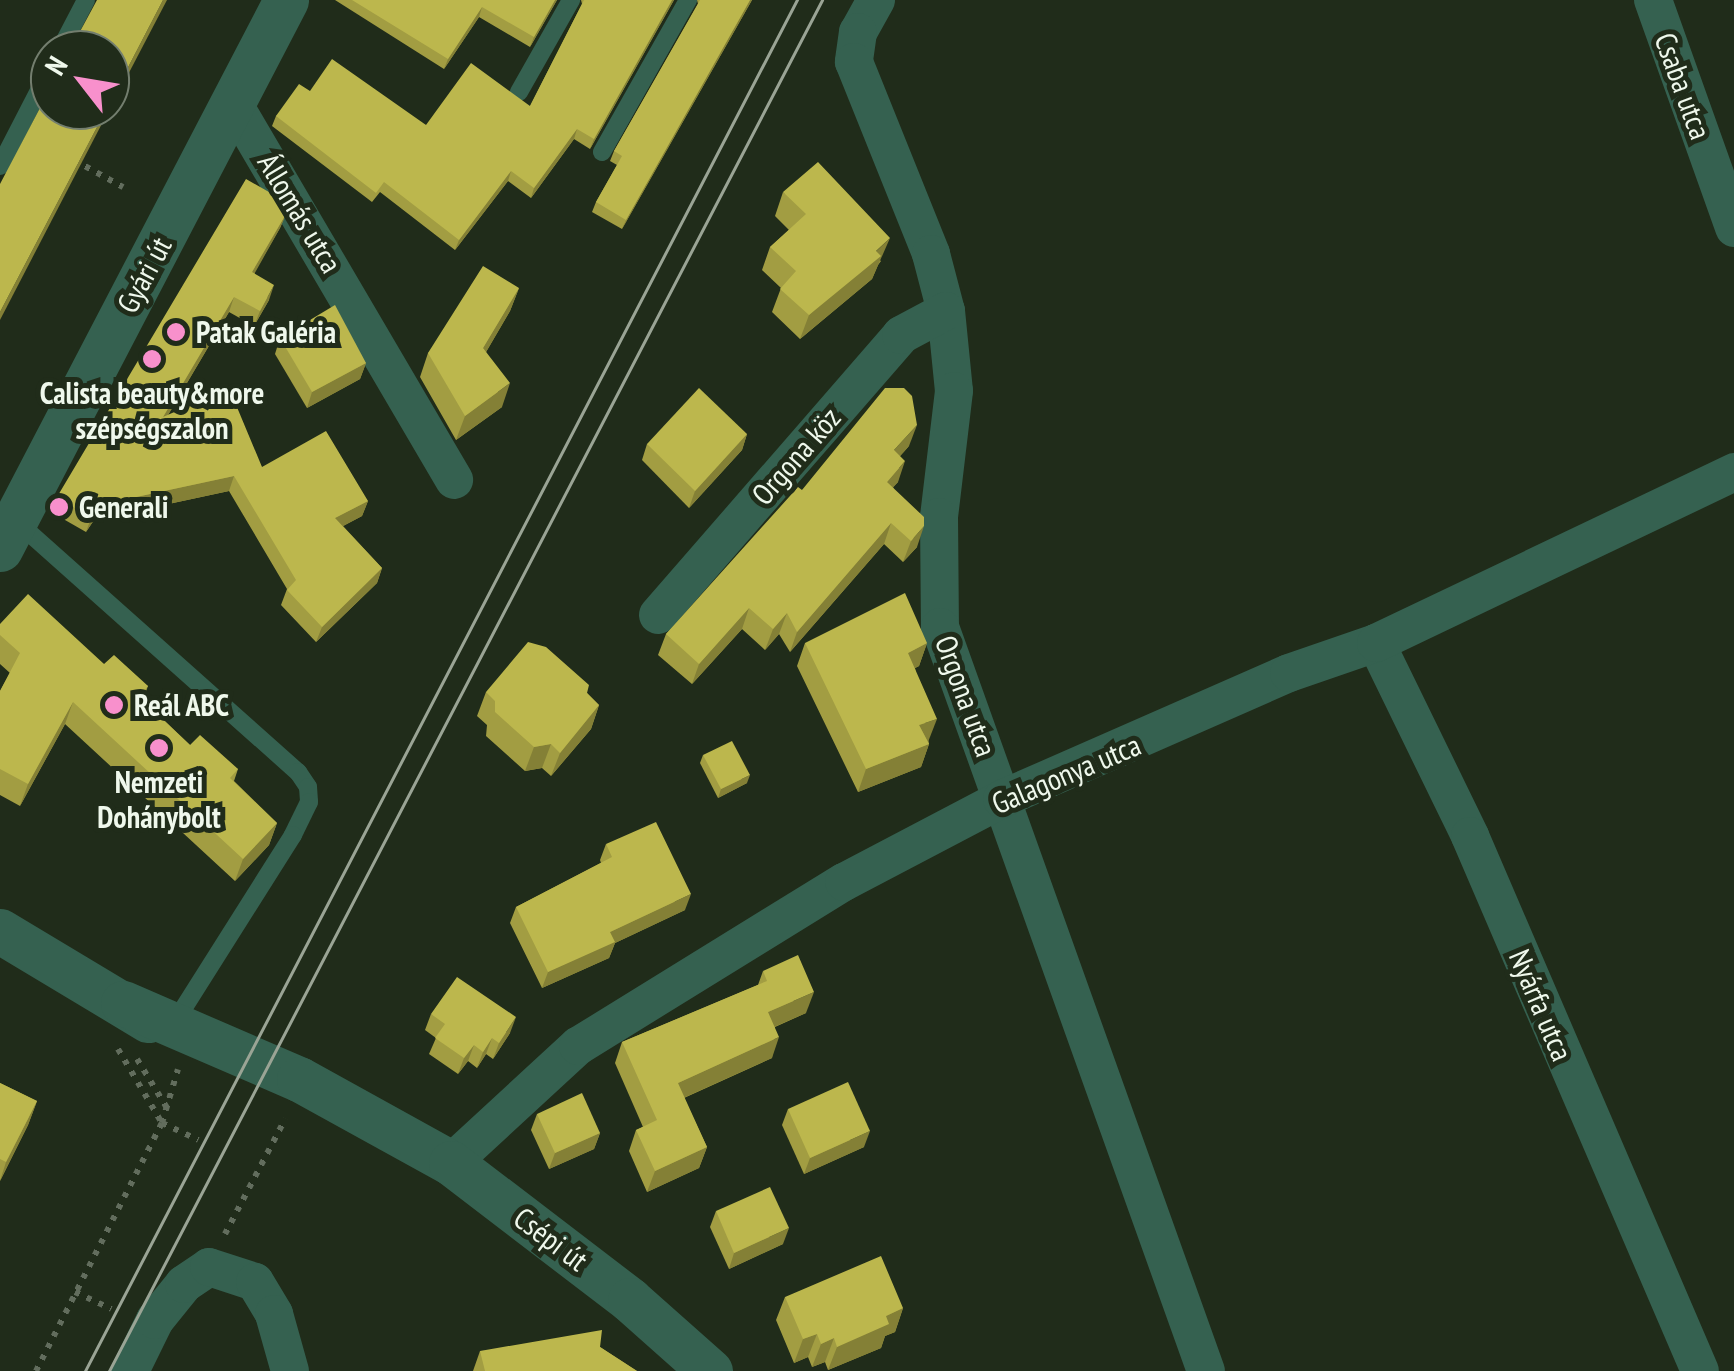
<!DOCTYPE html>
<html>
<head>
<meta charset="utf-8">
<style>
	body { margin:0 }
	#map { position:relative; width:1734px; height:1371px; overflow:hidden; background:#202c1a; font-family:"PT Sans Narrow",sans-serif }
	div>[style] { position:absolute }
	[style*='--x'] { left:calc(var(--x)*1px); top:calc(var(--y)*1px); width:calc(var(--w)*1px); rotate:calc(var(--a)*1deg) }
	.path>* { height:6px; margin-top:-3px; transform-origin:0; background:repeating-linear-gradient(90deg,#626d5d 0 5px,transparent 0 13px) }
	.service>* { height:18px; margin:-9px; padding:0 9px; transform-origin:9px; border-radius:9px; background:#356150 }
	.minor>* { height:38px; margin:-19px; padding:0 19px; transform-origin:19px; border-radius:19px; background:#356150 }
	.tertiary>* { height:45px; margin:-22.5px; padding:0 22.5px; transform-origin:22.5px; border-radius:22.5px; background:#356150 }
	.tram>* { height:2.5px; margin:-1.25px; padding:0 1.25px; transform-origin:1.25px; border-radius:1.25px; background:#9aa495 }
	.wall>* { inset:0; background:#a29d42 }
	.shaded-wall>* { inset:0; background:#848036 }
	.building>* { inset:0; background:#bcb74d }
	.dots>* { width:28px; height:28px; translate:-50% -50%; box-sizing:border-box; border:5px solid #202c1a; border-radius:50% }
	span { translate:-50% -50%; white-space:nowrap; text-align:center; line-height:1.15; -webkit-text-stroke:10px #202c1a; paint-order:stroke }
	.street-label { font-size:30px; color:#eff8ec }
	.poi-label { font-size:30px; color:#eff8ec; font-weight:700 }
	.left { translate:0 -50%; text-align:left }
	.north { position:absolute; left:30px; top:30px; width:100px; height:100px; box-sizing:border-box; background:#202c1a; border:2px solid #737e6e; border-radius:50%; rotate:301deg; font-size:28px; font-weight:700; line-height:40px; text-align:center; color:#eff8ec }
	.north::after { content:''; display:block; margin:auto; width:35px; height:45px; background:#f890cc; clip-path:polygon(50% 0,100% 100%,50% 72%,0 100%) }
</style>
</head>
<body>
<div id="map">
	<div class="path">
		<div style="--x:74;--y:160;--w:56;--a:28.9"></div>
		<div style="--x:118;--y:1049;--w:86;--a:59.3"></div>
		<div style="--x:162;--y:1123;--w:40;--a:25"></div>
		<div style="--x:137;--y:1059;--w:57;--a:58.5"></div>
		<div style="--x:225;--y:1234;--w:130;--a:-62.4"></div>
		<div style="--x:75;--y:1292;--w:40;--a:25"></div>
		<div style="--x:36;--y:1371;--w:278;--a:-63.1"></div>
		<div style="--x:162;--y:1123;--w:56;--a:-73.5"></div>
	</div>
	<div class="service">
		<div style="--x:60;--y:50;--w:56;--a:-62.5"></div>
		<div style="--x:519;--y:92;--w:106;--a:-60.5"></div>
		<div style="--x:602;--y:152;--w:175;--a:-60.5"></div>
		<div style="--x:0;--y:166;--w:109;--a:-62.7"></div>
		<div style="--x:16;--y:521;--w:378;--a:41.7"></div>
		<div style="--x:298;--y:772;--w:18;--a:56"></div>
		<div style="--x:308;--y:787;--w:15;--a:86"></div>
		<div style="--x:309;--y:802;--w:37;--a:116"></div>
		<div style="--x:293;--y:835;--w:221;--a:122.3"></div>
	</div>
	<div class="minor">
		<div style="--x:876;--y:0;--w:37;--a:119"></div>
		<div style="--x:858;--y:32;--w:30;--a:98"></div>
		<div style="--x:854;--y:62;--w:207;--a:68.1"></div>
		<div style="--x:931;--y:254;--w:59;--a:75.3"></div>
		<div style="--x:946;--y:311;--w:80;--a:84.3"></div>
		<div style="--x:954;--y:391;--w:127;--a:96.8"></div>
		<div style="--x:939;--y:517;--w:110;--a:89.5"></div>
		<div style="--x:940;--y:627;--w:790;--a:70.33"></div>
		<div style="--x:1653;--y:0;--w:242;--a:70.4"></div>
		<div style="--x:233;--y:103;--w:437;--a:59.6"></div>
		<div style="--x:658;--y:615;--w:371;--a:-49"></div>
		<div style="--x:901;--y:335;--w:51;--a:-28.1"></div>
		<div style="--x:1376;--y:643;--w:215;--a:64"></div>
		<div style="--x:1470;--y:836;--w:582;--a:66.74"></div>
		<div style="--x:451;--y:1163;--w:173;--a:-42.7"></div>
		<div style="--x:578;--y:1046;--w:312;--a:-31.7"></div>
		<div style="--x:844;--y:882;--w:178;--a:-27.7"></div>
		<div style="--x:1002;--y:799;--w:313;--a:-23.7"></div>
		<div style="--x:1289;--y:673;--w:92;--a:-19"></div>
		<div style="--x:1376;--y:643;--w:397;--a:-25.5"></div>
		<div style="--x:130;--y:1371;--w:57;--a:-63.9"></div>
		<div style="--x:155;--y:1320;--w:46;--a:-51.1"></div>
		<div style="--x:184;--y:1284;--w:30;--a:-34"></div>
		<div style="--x:209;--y:1267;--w:48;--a:18.1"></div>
		<div style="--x:255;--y:1282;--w:37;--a:59"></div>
		<div style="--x:274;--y:1314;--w:59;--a:74.3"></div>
	</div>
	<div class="tertiary">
		<div style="--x:0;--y:549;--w:619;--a:-62.48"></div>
		<div style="--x:0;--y:931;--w:173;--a:31"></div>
		<div style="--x:123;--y:1003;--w:192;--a:23.4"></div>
		<div style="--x:299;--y:1079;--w:174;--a:28.9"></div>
		<div style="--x:451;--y:1163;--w:225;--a:37.4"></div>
		<div style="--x:630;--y:1300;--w:107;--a:41.6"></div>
	</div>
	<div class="tram">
		<div style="--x:85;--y:1371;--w:1545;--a:-62.56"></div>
		<div style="--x:109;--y:1371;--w:1545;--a:-62.52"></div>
	</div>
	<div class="wall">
		<div style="clip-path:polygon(335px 0,557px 0,530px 47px,479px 17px,444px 69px)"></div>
		<div style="clip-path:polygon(581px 0,674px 0,590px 149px,574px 139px,531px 198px,508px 181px,455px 250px,380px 192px,372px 202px,272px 126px,276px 116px,310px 91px,426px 125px,530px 106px,582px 4px)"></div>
		<div style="clip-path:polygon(697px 0,752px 0,622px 229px,592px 212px,596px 202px,617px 165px,610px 161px,614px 151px,698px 4px)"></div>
		<div style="clip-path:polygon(783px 192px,881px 261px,878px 265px,872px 279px,800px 339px,772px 312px,781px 288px,762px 270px,770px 247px,789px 230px,775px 216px)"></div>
		<div style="clip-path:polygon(286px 214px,280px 228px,254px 273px,269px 300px,254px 326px,229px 312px,168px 415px,262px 467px,368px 501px,362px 516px,343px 526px,382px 568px,377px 583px,316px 642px,281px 605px,287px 589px,229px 491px,94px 520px,86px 532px,51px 512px,57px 497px)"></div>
		<div style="clip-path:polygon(519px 288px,510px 311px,486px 352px,502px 407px,456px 440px,420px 377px,428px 353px)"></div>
		<div style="clip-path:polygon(280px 338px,366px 363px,360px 379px,307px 408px,275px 354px)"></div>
		<div style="clip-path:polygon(747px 434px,742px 450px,689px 508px,642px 460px,647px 444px)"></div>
		<div style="clip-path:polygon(909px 446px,900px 456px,898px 482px,893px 487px,917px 547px,903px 562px,884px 544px,790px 652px,779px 634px,765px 650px,742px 629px,692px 684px,658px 655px,666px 634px,802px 490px)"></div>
		<div style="clip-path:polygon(0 624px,104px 664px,148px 686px,143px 700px,190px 745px,238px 769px,234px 781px,277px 823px,269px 845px,235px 881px,65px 724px,20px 806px,0 795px,0 691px,10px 673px,0 664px)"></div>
		<div style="clip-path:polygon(805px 643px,927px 643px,919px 666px,915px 668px,929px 744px,921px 767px,858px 792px,797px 666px)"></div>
		<div style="clip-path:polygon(486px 692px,587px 693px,599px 705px,591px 729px,551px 776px,542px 768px,525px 771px,486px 736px,487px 725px,477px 716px)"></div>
		<div style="clip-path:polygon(703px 755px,747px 783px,718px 798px,700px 763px)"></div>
		<div style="clip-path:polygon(606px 844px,685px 910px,615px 943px,609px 958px,542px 988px,510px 923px,516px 907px,601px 863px,600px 860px)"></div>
		<div style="clip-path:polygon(763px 971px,806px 1013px,775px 1027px,772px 1058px,684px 1098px,707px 1147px,699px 1168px,647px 1192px,629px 1151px,636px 1130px,643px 1127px,615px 1063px,622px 1042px,758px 985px)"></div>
		<div style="clip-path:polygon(431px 1014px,510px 1033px,493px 1059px,486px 1054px,477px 1068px,468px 1061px,458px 1074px,429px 1054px,436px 1038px,425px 1030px)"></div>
		<div style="clip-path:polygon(0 1083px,37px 1101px,28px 1125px,0 1181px)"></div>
		<div style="clip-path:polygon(788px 1109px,864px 1147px,804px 1174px,782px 1125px)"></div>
		<div style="clip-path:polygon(537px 1114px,600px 1133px,594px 1149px,549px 1169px,531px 1130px)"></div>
		<div style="clip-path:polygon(716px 1211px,783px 1244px,729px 1269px,710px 1227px)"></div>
		<div style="clip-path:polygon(785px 1297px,903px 1308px,895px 1332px,885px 1336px,881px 1348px,828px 1370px,825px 1362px,812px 1367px,808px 1357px,794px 1363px,776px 1320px)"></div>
		<div style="clip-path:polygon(600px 1347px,637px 1371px,473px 1371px,480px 1351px)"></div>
	</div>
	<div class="shaded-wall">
		<div style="clip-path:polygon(163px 0,167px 0,110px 109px,110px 102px)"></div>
		<div style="clip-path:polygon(555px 0,557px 0,530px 47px,534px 37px)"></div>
		<div style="clip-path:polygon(672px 0,674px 0,590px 149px,594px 139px)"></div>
		<div style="clip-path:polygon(750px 0,752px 0,622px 229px,626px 220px)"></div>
		<div style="clip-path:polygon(482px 7px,479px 17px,444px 69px,448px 59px)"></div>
		<div style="clip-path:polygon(106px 110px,109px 110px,0 320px,0 312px)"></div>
		<div style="clip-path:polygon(577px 129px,574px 139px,531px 198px,534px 188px)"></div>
		<div style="clip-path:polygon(511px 171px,508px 181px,455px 250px,459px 240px)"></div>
		<div style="clip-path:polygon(286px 214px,280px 228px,247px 287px,252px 272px)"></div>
		<div style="clip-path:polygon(890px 238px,872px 279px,800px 339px,809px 315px)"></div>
		<div style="clip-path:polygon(274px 285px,269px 300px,254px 326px,260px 311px)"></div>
		<div style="clip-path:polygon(519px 288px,510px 311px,475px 371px,483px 348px)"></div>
		<div style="clip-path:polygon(234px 297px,229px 312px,158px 432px,163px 417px)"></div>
		<div style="clip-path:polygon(366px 363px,360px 379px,307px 408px,312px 392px)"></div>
		<div style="clip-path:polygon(510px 383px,502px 407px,456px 440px,465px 416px)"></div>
		<div style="clip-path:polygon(917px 425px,909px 446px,887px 471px,894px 450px)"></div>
		<div style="clip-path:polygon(747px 434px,742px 450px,689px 508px,695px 491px)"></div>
		<div style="clip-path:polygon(905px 461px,898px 482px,879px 503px,887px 482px)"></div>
		<div style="clip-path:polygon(234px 476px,229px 491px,94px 520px,86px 532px,91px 518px,99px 505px)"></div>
		<div style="clip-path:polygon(368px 501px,362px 516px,330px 533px,335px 518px)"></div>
		<div style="clip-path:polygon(891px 523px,884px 544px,790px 652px,797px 632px)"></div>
		<div style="clip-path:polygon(924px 526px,917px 547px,903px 562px,911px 541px)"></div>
		<div style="clip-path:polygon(382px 568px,377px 583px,316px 642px,322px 627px)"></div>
		<div style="clip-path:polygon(749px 608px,742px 629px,692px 684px,699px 664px)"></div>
		<div style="clip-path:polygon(787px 613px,779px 634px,765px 650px,773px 629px)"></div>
		<div style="clip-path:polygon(927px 643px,919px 666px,900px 676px,908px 653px)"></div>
		<div style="clip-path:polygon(73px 702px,65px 724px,20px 806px,28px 784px)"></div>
		<div style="clip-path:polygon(599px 705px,591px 729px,551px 776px,560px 753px)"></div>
		<div style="clip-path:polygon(937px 719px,928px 742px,919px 725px)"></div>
		<div style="clip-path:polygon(551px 744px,542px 768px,525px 771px,534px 747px)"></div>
		<div style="clip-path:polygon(929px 744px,921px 767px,858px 792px,866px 769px)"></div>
		<div style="clip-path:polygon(750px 775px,747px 783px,718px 798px,721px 789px)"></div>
		<div style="clip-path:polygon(277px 823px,269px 845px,235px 881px,243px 859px)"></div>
		<div style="clip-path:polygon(691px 894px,685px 910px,615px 943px,609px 958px,542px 988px,548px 972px,610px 932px)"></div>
		<div style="clip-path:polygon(814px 992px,806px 1013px,760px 1033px,768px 1012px)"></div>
		<div style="clip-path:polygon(516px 1017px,510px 1033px,493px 1059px,499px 1043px)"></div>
		<div style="clip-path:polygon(779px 1037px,772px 1058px,670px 1104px,678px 1083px)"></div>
		<div style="clip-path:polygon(492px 1038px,486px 1054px,477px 1068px,483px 1052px)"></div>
		<div style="clip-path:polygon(474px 1045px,468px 1061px,458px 1074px,464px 1058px)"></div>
		<div style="clip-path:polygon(37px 1101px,28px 1125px,0 1181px,6px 1162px)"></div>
		<div style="clip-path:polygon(870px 1131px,864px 1147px,804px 1174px,810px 1158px)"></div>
		<div style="clip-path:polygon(600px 1133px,594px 1149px,549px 1169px,555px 1153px)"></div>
		<div style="clip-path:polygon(707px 1147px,699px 1168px,647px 1192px,655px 1171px)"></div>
		<div style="clip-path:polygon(789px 1228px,783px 1244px,729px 1269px,734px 1253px)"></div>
		<div style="clip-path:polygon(903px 1308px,895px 1332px,885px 1336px,881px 1348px,828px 1370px,837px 1347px,886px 1316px)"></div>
		<div style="clip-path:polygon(817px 1334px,808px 1357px,794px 1363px,803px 1339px)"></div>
		<div style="clip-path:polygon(834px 1338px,825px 1362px,812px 1367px,821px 1344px)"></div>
	</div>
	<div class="building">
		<div style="clip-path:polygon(97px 0,163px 0,110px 102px,110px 50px,70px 50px)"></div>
		<div style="clip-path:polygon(352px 0,555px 0,534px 37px,482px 7px,448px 59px)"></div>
		<div style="clip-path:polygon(584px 0,672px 0,594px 139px,577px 129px,534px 188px,511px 171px,459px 240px,384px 182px,376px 193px,276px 116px,299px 84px,310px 91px,332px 59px,426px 125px,471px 63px,530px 106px)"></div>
		<div style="clip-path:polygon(700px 0,750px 0,626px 220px,596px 202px,622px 156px,614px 151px)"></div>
		<div style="clip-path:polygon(50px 89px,50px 110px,106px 110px,0 312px,0 184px)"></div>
		<div style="clip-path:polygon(818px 162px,890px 238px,876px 251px,881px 256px,809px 315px,780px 289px,796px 271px,770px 247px,806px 214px,783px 192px)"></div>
		<div style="clip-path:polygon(246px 179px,276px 196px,286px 214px,252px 272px,274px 285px,260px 311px,234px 297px,163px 417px,229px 388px,262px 467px,326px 431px,368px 501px,335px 518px,382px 568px,322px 627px,287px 590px,296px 580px,234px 476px,99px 505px,91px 518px,57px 497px)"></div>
		<div style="clip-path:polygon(483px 266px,519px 288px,483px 348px,510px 383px,465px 416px,428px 353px)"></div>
		<div style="clip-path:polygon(335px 305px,366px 363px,312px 392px,280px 338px)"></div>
		<div style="clip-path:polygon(699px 388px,747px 434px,695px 491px,647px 444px)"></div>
		<div style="clip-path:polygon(885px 388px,904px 388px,912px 396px,917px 425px,894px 450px,905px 461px,887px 482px,924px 517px,924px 526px,911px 541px,891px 523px,797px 632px,787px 613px,773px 629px,749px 608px,699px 664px,666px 634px,798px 487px,802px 490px)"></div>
		<div style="clip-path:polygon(905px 593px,927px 643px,908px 653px,937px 719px,919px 725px,929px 744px,866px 769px,805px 643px)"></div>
		<div style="clip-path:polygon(28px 594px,104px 664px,114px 655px,148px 686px,139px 697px,190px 745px,200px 735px,238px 769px,230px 778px,277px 823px,243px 859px,73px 702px,28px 784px,0 769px,0 691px,20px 653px,0 635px,0 624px)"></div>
		<div style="clip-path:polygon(528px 642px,546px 647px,589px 685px,587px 693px,599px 705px,560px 753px,551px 744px,534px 747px,495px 712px,495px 701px,486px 692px)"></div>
		<div style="clip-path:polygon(732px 741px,750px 775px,721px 789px,703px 755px)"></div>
		<div style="clip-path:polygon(656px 822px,691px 894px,610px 932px,615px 942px,548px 972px,516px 907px,612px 857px,606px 844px)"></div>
		<div style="clip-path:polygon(798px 955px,814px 992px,768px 1012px,779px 1037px,678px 1083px,707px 1147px,655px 1171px,636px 1130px,657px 1120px,622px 1042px,767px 981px,763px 971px)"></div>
		<div style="clip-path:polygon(457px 977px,516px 1017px,499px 1043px,492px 1038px,483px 1052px,474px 1045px,464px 1058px,435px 1038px,445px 1024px,431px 1014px)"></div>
		<div style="clip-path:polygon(848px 1082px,870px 1131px,810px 1158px,788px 1109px)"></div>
		<div style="clip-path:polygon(0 1083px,37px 1101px,6px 1162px,0 1159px)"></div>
		<div style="clip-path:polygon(582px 1093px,600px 1133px,555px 1153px,537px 1114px)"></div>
		<div style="clip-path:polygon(770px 1187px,789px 1228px,734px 1253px,716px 1211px)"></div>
		<div style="clip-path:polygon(881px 1256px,903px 1308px,886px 1316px,889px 1324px,837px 1347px,834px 1338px,821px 1344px,817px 1334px,803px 1339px,785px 1297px)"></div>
		<div style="clip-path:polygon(602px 1330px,600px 1347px,637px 1371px,485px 1371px,480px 1351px)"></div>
	</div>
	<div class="dots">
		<div style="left:176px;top:332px;background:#f890cc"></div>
		<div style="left:152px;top:359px;background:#f890cc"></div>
		<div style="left:59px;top:507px;background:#f890cc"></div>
		<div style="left:114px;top:705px;background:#f890cc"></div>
		<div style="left:159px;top:748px;background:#f890cc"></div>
	</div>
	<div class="street-label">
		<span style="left:1683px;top:86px;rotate:70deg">Csaba utca</span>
		<span style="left:300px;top:213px;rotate:59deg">Állomás utca</span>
		<span style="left:144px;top:275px;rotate:-62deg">Gyári út</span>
		<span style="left:796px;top:456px;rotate:-49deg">Orgona köz</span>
		<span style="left:966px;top:696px;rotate:70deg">Orgona utca</span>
		<span style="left:1066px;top:774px;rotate:-23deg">Galagonya utca</span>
		<span style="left:1541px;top:1005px;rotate:67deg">Nyárfa utca</span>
		<span style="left:551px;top:1239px;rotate:37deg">Csépi út</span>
	</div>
	<div class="poi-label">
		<span class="left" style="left:196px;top:332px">Patak Galéria</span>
		<span style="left:152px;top:410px">Calista beauty&amp;more<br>szépségszalon</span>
		<span class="left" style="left:79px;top:507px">Generali</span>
		<span class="left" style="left:134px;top:705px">Reál ABC</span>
		<span style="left:159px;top:799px">Nemzeti<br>Dohánybolt</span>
	</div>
	<div class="north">N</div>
</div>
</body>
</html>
